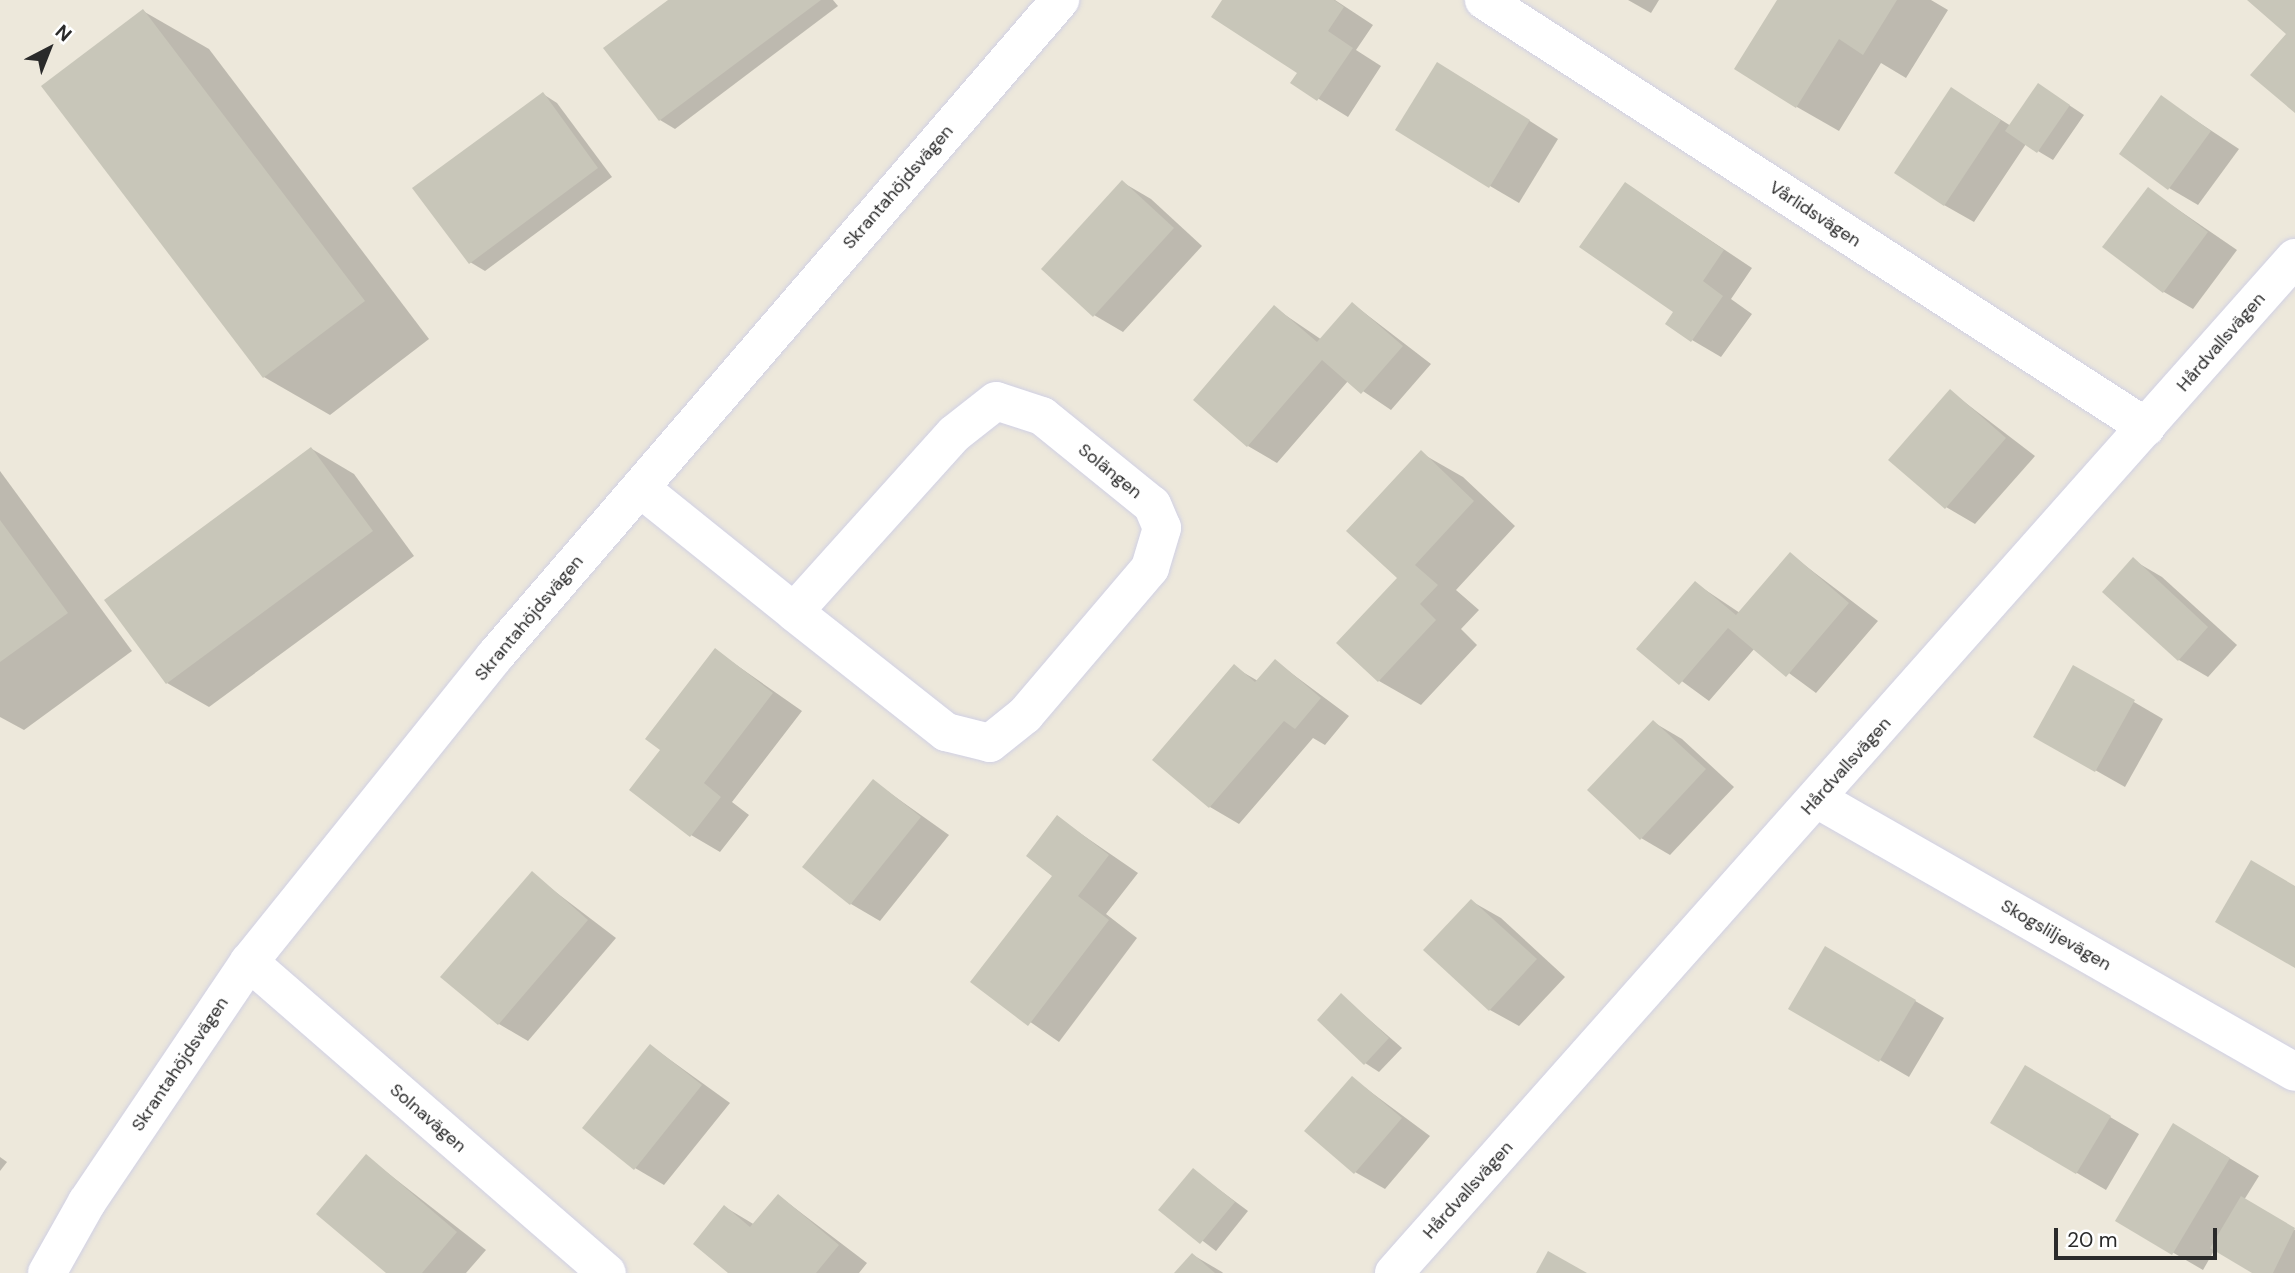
<!DOCTYPE html>
<html>
<head>
<meta charset="utf-8">
<style>
	body { margin:0 }
	#map { position:relative; width:2295px; height:1273px; overflow:hidden; background:#ede8db; font-family:"DM Sans",sans-serif }
	div>[style] { position:absolute }
	[style*='--x'] { left:calc(var(--x)*1px); top:calc(var(--y)*1px); width:calc(var(--w)*1px); rotate:calc(var(--a)*1deg) }
	.shadow>* { inset:0; background:#0003 }
	.building>* { inset:0; background:#c8c6b9 }
	.roads { filter:drop-shadow(0 0 2px #d0d0e4) drop-shadow(0 0 2px #d0d0e4) }
	.street>* { height:38px; margin:-19px; padding:0 19px; transform-origin:19px; border-radius:19px; background:#fff }
	.secondary>* { height:38px; margin:-19px; padding:0 19px; transform-origin:19px; border-radius:19px; background:#fff }
	span { translate:-50% -50%; white-space:nowrap; text-align:center; line-height:1.15; -webkit-text-stroke:6px #fff; paint-order:stroke }
	.street-label { font-size:18px; color:#2a2a2a }
	.north { position:absolute; left:14px; top:14px; width:70px; height:70px; -webkit-text-stroke:5px #fff; paint-order:stroke; rotate:42deg; font-size:19px; font-weight:700; line-height:28px; text-align:center; color:#2a2a2a }
	.north::after { content:''; display:block; margin:auto; width:24px; height:32px; background:#2a2a2a; clip-path:polygon(50% 0,100% 100%,50% 72%,0 100%) }
	.scale { position:absolute; left:2054px; top:1228px; width:163px; height:32px; box-sizing:border-box; border:4px solid #2a2a2a; border-top:0; padding-left:9px; font-size:21px; line-height:24px; white-space:nowrap; color:#2a2a2a; -webkit-text-stroke:5px #fff; paint-order:stroke }
</style>
</head>
<body>
<div id="map">
	<div class="shadow">
		<div style="clip-path:polygon(671px 0,833px 0,838px 6px,675px 129px,660px 120px)"></div>
		<div style="clip-path:polygon(1224px 0,1335px 0,1373px 25px,1356px 50px,1381px 66px,1348px 117px,1293px 83px,1299px 73px)"></div>
		<div style="clip-path:polygon(1628px 0,1659px 0,1651px 13px)"></div>
		<div style="clip-path:polygon(1779px 0,1931px 0,1948px 10px,1906px 78px,1881px 63px,1839px 131px,1797px 107px)"></div>
		<div style="clip-path:polygon(143px 11px,209px 49px,429px 339px,330px 415px,264px 377px)"></div>
		<div style="clip-path:polygon(1467px 81px,1558px 139px,1519px 203px,1490px 186px)"></div>
		<div style="clip-path:polygon(2039px 85px,2084px 115px,2053px 160px,2026px 144px,1974px 222px,1944px 205px,1952px 89px,2011px 126px)"></div>
		<div style="clip-path:polygon(543px 94px,557px 103px,612px 177px,485px 271px,470px 262px)"></div>
		<div style="clip-path:polygon(2162px 98px,2239px 149px,2198px 205px,2169px 188px)"></div>
		<div style="clip-path:polygon(1122px 182px,1151px 199px,1202px 246px,1123px 332px,1094px 315px)"></div>
		<div style="clip-path:polygon(1626px 184px,1752px 268px,1731px 299px,1752px 314px,1721px 357px,1692px 340px,1675px 312px)"></div>
		<div style="clip-path:polygon(2148px 189px,2237px 250px,2193px 309px,2164px 292px)"></div>
		<div style="clip-path:polygon(1353px 304px,1431px 364px,1391px 410px,1348px 381px,1277px 463px,1248px 446px,1275px 308px,1322px 340px)"></div>
		<div style="clip-path:polygon(1950px 391px,2035px 456px,1975px 524px,1946px 507px)"></div>
		<div style="clip-path:polygon(312px 449px,354px 474px,414px 556px,209px 707px,167px 683px)"></div>
		<div style="clip-path:polygon(1421px 453px,1463px 477px,1515px 526px,1456px 590px,1479px 610px,1461px 629px,1477px 645px,1421px 705px,1379px 681px)"></div>
		<div style="clip-path:polygon(0 471px,132px 651px,24px 730px,0 717px)"></div>
		<div style="clip-path:polygon(1790px 554px,1878px 621px,1816px 693px,1755px 648px,1709px 701px,1638px 649px,1695px 583px,1740px 613px)"></div>
		<div style="clip-path:polygon(2133px 560px,2162px 577px,2237px 645px,2208px 677px,2179px 660px)"></div>
		<div style="clip-path:polygon(715px 650px,802px 711px,732px 802px,749px 815px,720px 852px,691px 835px,663px 750px)"></div>
		<div style="clip-path:polygon(1275px 661px,1349px 716px,1325px 745px,1313px 738px,1239px 824px,1210px 807px,1234px 667px,1258px 681px)"></div>
		<div style="clip-path:polygon(2074px 667px,2163px 719px,2125px 787px,2035px 736px)"></div>
		<div style="clip-path:polygon(1653px 722px,1682px 739px,1734px 787px,1670px 855px,1641px 838px)"></div>
		<div style="clip-path:polygon(873px 781px,949px 835px,880px 921px,851px 904px)"></div>
		<div style="clip-path:polygon(1058px 818px,1138px 873px,1106px 914px,1137px 938px,1059px 1042px,973px 982px,1054px 875px)"></div>
		<div style="clip-path:polygon(532px 874px,616px 938px,528px 1041px,499px 1024px)"></div>
		<div style="clip-path:polygon(1471px 901px,1501px 918px,1565px 977px,1519px 1026px,1490px 1010px)"></div>
		<div style="clip-path:polygon(1826px 948px,1944px 1018px,1909px 1077px,1791px 1008px)"></div>
		<div style="clip-path:polygon(1342px 996px,1402px 1048px,1379px 1072px,1365px 1063px)"></div>
		<div style="clip-path:polygon(651px 1046px,730px 1103px,664px 1185px,635px 1168px)"></div>
		<div style="clip-path:polygon(2025px 1067px,2139px 1134px,2106px 1190px,1992px 1123px)"></div>
		<div style="clip-path:polygon(1352px 1078px,1430px 1136px,1385px 1189px,1355px 1172px)"></div>
		<div style="clip-path:polygon(2203px 1142px,2259px 1176px,2244px 1200px,2295px 1230px,2295px 1273px,2256px 1273px,2215px 1249px,2203px 1270px,2117px 1220px)"></div>
		<div style="clip-path:polygon(366px 1156px,486px 1250px,466px 1273px,389px 1273px)"></div>
		<div style="clip-path:polygon(0 1157px,7px 1162px,0 1171px)"></div>
		<div style="clip-path:polygon(1193px 1170px,1248px 1211px,1216px 1251px,1161px 1209px)"></div>
		<div style="clip-path:polygon(779px 1196px,867px 1263px,859px 1273px,731px 1273px,725px 1207px,755px 1225px)"></div>
		<div style="clip-path:polygon(1193px 1255px,1222px 1272px,1223px 1273px,1177px 1273px)"></div>
	</div>
	<div class="building">
		<div style="clip-path:polygon(668px 0,821px 0,659px 121px,603px 48px)"></div>
		<div style="clip-path:polygon(1222px 0,1334px 0,1344px 7px,1328px 31px,1353px 48px,1317px 101px,1290px 83px,1297px 73px,1211px 17px)"></div>
		<div style="clip-path:polygon(1777px 0,1897px 0,1863px 55px,1839px 39px,1796px 108px,1734px 69px)"></div>
		<div style="clip-path:polygon(2247px 0,2295px 0,2295px 113px,2250px 75px,2286px 34px)"></div>
		<div style="clip-path:polygon(143px 9px,365px 301px,263px 378px,41px 86px)"></div>
		<div style="clip-path:polygon(1437px 62px,1530px 120px,1489px 188px,1395px 130px)"></div>
		<div style="clip-path:polygon(2038px 83px,2070px 105px,2037px 153px,2005px 131px)"></div>
		<div style="clip-path:polygon(1951px 87px,2001px 120px,1944px 206px,1894px 173px)"></div>
		<div style="clip-path:polygon(543px 92px,598px 168px,469px 264px,412px 188px)"></div>
		<div style="clip-path:polygon(2161px 95px,2211px 131px,2168px 190px,2119px 154px)"></div>
		<div style="clip-path:polygon(1122px 180px,1174px 228px,1093px 317px,1041px 269px)"></div>
		<div style="clip-path:polygon(1625px 182px,1724px 250px,1703px 281px,1723px 296px,1691px 342px,1665px 324px,1673px 312px,1579px 247px)"></div>
		<div style="clip-path:polygon(2148px 187px,2208px 232px,2163px 293px,2102px 247px)"></div>
		<div style="clip-path:polygon(1352px 302px,1403px 346px,1361px 394px,1322px 360px,1247px 447px,1193px 400px,1274px 305px,1317px 342px)"></div>
		<div style="clip-path:polygon(1950px 389px,2006px 438px,1945px 509px,1888px 460px)"></div>
		<div style="clip-path:polygon(311px 447px,373px 531px,166px 684px,104px 600px)"></div>
		<div style="clip-path:polygon(1421px 450px,1474px 501px,1415px 565px,1438px 585px,1420px 604px,1436px 620px,1378px 682px,1336px 643px,1397px 578px,1346px 531px)"></div>
		<div style="clip-path:polygon(0 520px,68px 613px,0 662px)"></div>
		<div style="clip-path:polygon(1790px 552px,1849px 603px,1786px 677px,1728px 628px,1679px 685px,1636px 649px,1695px 581px,1736px 615px)"></div>
		<div style="clip-path:polygon(2133px 557px,2208px 627px,2178px 661px,2102px 592px)"></div>
		<div style="clip-path:polygon(715px 648px,773px 693px,704px 783px,721px 797px,690px 837px,629px 790px,660px 750px,645px 739px)"></div>
		<div style="clip-path:polygon(1275px 659px,1321px 698px,1295px 729px,1284px 721px,1209px 808px,1152px 760px,1234px 664px,1255px 682px)"></div>
		<div style="clip-path:polygon(2073px 665px,2135px 700px,2095px 772px,2033px 737px)"></div>
		<div style="clip-path:polygon(1653px 720px,1706px 769px,1640px 840px,1587px 790px)"></div>
		<div style="clip-path:polygon(873px 779px,921px 817px,850px 905px,802px 867px)"></div>
		<div style="clip-path:polygon(1057px 815px,1109px 855px,1078px 896px,1109px 920px,1028px 1026px,970px 982px,1052px 876px,1026px 856px)"></div>
		<div style="clip-path:polygon(2251px 860px,2295px 886px,2295px 968px,2215px 922px)"></div>
		<div style="clip-path:polygon(532px 871px,588px 920px,498px 1025px,440px 977px)"></div>
		<div style="clip-path:polygon(1471px 899px,1537px 959px,1489px 1011px,1423px 950px)"></div>
		<div style="clip-path:polygon(1825px 946px,1916px 1000px,1879px 1062px,1788px 1009px)"></div>
		<div style="clip-path:polygon(1341px 993px,1389px 1038px,1364px 1065px,1317px 1020px)"></div>
		<div style="clip-path:polygon(650px 1044px,702px 1085px,634px 1170px,582px 1128px)"></div>
		<div style="clip-path:polygon(2025px 1065px,2111px 1116px,2076px 1174px,1990px 1123px)"></div>
		<div style="clip-path:polygon(1352px 1076px,1402px 1118px,1354px 1174px,1304px 1131px)"></div>
		<div style="clip-path:polygon(2173px 1123px,2230px 1158px,2172px 1255px,2115px 1221px)"></div>
		<div style="clip-path:polygon(366px 1154px,457px 1232px,422px 1273px,386px 1273px,316px 1214px)"></div>
		<div style="clip-path:polygon(1193px 1168px,1235px 1202px,1200px 1244px,1158px 1210px)"></div>
		<div style="clip-path:polygon(778px 1194px,839px 1245px,816px 1273px,728px 1273px,693px 1244px,724px 1205px,750px 1227px)"></div>
		<div style="clip-path:polygon(2241px 1196px,2295px 1228px,2273px 1273px,2252px 1273px,2210px 1248px)"></div>
		<div style="clip-path:polygon(1548px 1251px,1587px 1273px,1536px 1273px)"></div>
		<div style="clip-path:polygon(1192px 1253px,1215px 1273px,1174px 1273px)"></div>
	</div>
	<div class="roads">
		<div class="street">
			<div style="--x:1484;--y:0;--w:788;--a:32.82"></div>
			<div style="--x:640;--y:488;--w:198;--a:38.8"></div>
			<div style="--x:794;--y:612;--w:194;--a:38.3"></div>
			<div style="--x:946;--y:732;--w:45;--a:14"></div>
			<div style="--x:990;--y:743;--w:45;--a:-38.7"></div>
			<div style="--x:1025;--y:715;--w:193;--a:-49.6"></div>
			<div style="--x:1150;--y:568;--w:42;--a:-73.3"></div>
			<div style="--x:1162;--y:528;--w:25;--a:-113"></div>
			<div style="--x:1152;--y:505;--w:141;--a:-141"></div>
			<div style="--x:1042;--y:416;--w:48;--a:-161.9"></div>
			<div style="--x:996;--y:401;--w:53;--a:141.8"></div>
			<div style="--x:954;--y:434;--w:239;--a:132"></div>
			<div style="--x:1817;--y:799;--w:550;--a:29.73"></div>
			<div style="--x:249;--y:962;--w:474;--a:41"></div>
			<div style="--x:1394;--y:1273;--w:1357;--a:-48.41"></div>
		</div>
		<div class="secondary">
			<div style="--x:47;--y:1273;--w:81;--a:-60.6"></div>
			<div style="--x:87;--y:1202;--w:290;--a:-56"></div>
			<div style="--x:249;--y:962;--w:393;--a:-51.2"></div>
			<div style="--x:495;--y:656;--w:866;--a:-49.26"></div>
		</div>
	</div>
	<div class="street-label">
		<span style="left:898px;top:187px;rotate:-49deg">Skrantahöjdsvägen</span>
		<span style="left:1815px;top:214px;rotate:33deg">Vårlidsvägen</span>
		<span style="left:2221px;top:342px;rotate:-49deg">Hårdvallsvägen</span>
		<span style="left:1110px;top:471px;rotate:39deg">Solängen</span>
		<span style="left:529px;top:618px;rotate:-50deg">Skrantahöjdsvägen</span>
		<span style="left:1846px;top:766px;rotate:-48deg">Hårdvallsvägen</span>
		<span style="left:2056px;top:935px;rotate:30deg">Skogsliljevägen</span>
		<span style="left:180px;top:1064px;rotate:-56deg">Skrantahöjdsvägen</span>
		<span style="left:428px;top:1118px;rotate:41deg">Solnavägen</span>
		<span style="left:1468px;top:1190px;rotate:-48deg">Hårdvallsvägen</span>
	</div>
	<div class="north">N</div>
	<div class="scale">20 m</div>
</div>
</body>
</html>
